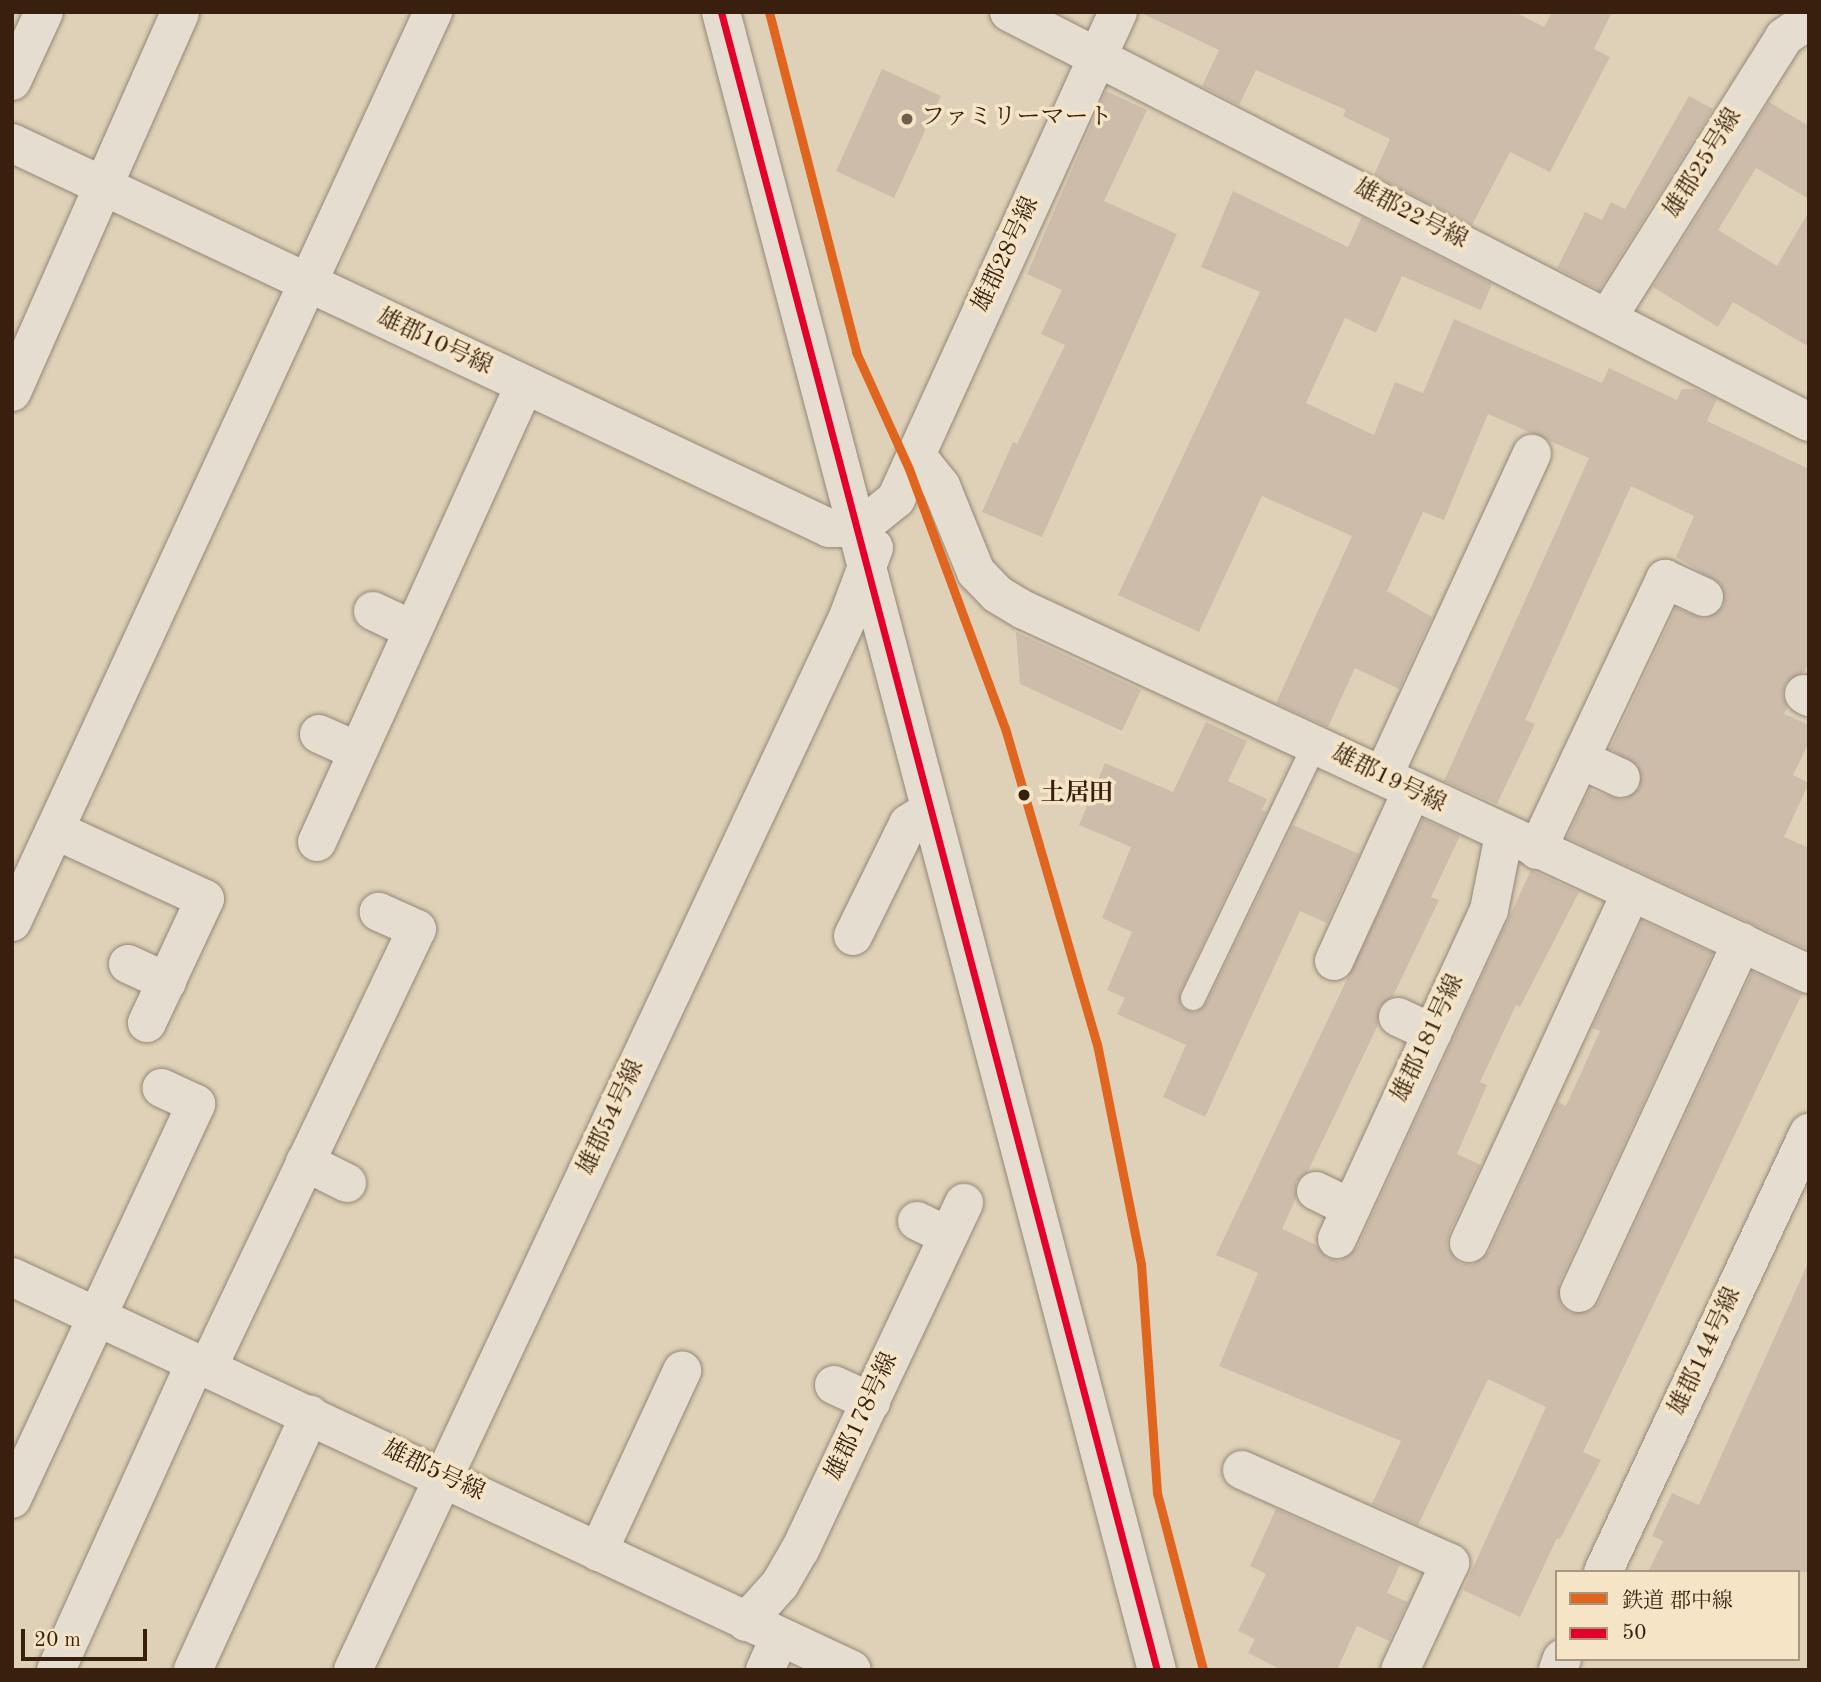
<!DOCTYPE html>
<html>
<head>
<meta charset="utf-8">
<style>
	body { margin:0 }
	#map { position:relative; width:1821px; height:1682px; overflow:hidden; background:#dfd1b7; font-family:"Old Standard TT","Noto Serif JP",serif }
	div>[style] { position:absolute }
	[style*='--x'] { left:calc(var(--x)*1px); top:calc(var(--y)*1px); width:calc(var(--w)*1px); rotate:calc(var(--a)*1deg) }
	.building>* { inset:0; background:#cebcab }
	.roads { filter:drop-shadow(0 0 2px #948878) drop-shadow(0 0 2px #948878) }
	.service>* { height:24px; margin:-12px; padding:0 12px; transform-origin:12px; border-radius:12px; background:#e5ded0 }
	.minor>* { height:38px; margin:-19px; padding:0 19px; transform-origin:19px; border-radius:19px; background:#e5ded0 }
	.secondary>* { height:38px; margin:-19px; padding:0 19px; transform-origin:19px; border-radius:19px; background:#e5ded0 }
	.bus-1>* { height:7px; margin:-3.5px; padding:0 3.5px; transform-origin:3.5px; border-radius:3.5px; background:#e4002b }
	.rail-1>* { height:9px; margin:-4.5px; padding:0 4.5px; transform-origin:4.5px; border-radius:4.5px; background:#e0661f }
	.dots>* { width:19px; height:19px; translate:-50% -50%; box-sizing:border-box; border:4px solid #f5e5c6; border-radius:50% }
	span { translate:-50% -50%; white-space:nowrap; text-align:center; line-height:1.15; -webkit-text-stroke:7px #f5e5c6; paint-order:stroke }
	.poi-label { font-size:24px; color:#381f0e }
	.left { translate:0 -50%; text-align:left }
	.street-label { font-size:24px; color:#381f0e }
	.stop-label { font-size:24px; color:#381f0e; font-weight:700 }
	.frame { position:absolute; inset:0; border:14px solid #381f0e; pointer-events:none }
	.legend { position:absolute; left:1555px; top:1570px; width:245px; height:91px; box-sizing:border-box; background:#f5e5c6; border:2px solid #a9967c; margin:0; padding:9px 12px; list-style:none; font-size:21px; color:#381f0e }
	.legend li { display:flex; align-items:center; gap:14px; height:35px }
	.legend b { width:35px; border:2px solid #a9967c }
	.scale { position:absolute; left:21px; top:1629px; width:126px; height:32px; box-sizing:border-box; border:4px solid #381f0e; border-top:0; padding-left:9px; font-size:21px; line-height:24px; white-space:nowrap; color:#381f0e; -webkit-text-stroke:5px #f5e5c6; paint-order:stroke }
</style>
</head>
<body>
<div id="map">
	<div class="building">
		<div style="clip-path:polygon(1139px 12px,1515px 12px,1544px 27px,1552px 12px,1612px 12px,1594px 49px,1610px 57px,1550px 172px,1510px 152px,1472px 225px,1374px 175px,1390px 139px,1343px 116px,1346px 110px,1256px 70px,1239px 105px,1202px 86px,1219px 50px)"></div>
		<div style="clip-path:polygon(882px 69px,941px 96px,894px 198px,836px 171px)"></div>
		<div style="clip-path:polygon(1106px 91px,1147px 110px,1104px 201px,1177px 234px,1042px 537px,982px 512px,1013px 442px,1017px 444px,1065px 345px,1041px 334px,1062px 290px,1027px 274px)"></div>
		<div style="clip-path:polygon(1689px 96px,1713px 109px,1599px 290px,1557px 268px,1585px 212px,1602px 220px,1611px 202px,1625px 209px)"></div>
		<div style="clip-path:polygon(1769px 102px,1809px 126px,1809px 199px,1756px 168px,1718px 230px,1777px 266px,1809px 211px,1809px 347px,1733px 302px,1718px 327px,1653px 287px)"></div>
		<div style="clip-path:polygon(1233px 191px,1348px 247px,1362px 217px,1492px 284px,1481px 310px,1402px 276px,1376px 333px,1345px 318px,1306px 403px,1374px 435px,1395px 382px,1423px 393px,1454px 319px,1602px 383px,1609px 368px,1677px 400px,1682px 389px,1695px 389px,1717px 399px,1707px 421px,1809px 469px,1809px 661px,1804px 672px,1786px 682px,1782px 694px,1787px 707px,1784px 714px,1809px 725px,1809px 742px,1793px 775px,1809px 783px,1784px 837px,1809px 848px,1809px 950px,1567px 838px,1589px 790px,1622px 800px,1640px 788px,1638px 765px,1610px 749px,1676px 608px,1705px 619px,1724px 606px,1721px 584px,1676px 557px,1694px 516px,1631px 486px,1525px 720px,1535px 724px,1497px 804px,1444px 781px,1589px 458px,1488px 414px,1444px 520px,1423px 512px,1387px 591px,1432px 617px,1399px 689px,1355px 668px,1328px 727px,1276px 703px,1352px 536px,1262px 496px,1199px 632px,1118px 595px,1260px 292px,1201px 267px)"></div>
		<div style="clip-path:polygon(1016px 632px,1141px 690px,1122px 731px,1020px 684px)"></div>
		<div style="clip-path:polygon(1206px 722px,1247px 741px,1228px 781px,1267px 799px,1262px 810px,1266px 812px,1180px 992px,1181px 1007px,1195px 1013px,1206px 1004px,1293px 825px,1359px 854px,1327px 923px,1300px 911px,1205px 1117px,1163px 1097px,1186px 1045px,1117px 1014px,1125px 998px,1107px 990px,1132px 932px,1102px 918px,1131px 847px,1079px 825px,1105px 763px,1173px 792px)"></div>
		<div style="clip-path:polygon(1423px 819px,1460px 836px,1431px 897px,1439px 900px,1393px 996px,1379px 1007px,1378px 1025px,1308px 1171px,1296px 1182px,1296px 1198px,1282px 1229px,1316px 1245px,1327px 1258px,1340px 1261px,1357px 1248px,1531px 870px,1579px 892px,1520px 1007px,1516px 1005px,1480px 1082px,1487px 1085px,1457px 1154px,1481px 1165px,1449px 1234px,1447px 1246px,1459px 1263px,1472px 1265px,1489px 1252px,1558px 1102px,1566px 1106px,1600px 1031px,1592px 1028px,1642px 921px,1713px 953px,1559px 1284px,1561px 1305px,1570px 1313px,1591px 1311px,1599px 1302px,1752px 972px,1802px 994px,1583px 1452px,1601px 1460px,1560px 1539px,1557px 1538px,1520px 1617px,1463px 1590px,1546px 1407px,1488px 1379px,1418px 1525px,1372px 1504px,1401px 1441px,1219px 1366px,1258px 1273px,1216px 1255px)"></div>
		<div style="clip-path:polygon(1809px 1261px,1809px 1572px,1648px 1572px,1663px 1541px,1652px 1536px,1672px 1493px,1699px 1505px)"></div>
		<div style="clip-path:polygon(1276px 1509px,1400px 1565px,1387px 1593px,1408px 1602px,1389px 1641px,1357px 1626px,1337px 1670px,1282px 1670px,1248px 1653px,1255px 1639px,1238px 1631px,1266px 1574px,1250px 1566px)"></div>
	</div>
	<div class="roads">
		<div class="service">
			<div style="--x:1193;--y:998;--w:282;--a:-64.3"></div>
		</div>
		<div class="minor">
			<div style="--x:1009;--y:12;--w:899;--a:27.14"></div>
			<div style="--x:12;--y:81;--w:76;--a:-65.1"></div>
			<div style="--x:12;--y:143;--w:903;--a:25.23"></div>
			<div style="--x:829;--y:528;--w:31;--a:0"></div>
			<div style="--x:860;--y:528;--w:46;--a:-38.9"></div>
			<div style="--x:896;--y:499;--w:535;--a:-65.49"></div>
			<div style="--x:1608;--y:317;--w:331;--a:-57.8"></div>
			<div style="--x:1784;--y:37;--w:30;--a:-34"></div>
			<div style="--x:12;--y:392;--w:415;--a:-66.1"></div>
			<div style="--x:916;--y:455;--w:40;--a:51"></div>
			<div style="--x:941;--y:486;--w:93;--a:67.9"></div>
			<div style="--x:976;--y:572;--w:30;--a:46"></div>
			<div style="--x:997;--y:594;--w:31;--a:31"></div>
			<div style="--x:1024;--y:610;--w:865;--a:24.88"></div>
			<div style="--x:373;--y:611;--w:44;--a:25.4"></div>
			<div style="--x:1804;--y:694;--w:6;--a:31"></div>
			<div style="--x:319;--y:734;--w:42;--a:24.1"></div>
			<div style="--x:1580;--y:759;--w:45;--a:24.9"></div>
			<div style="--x:1383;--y:776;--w:355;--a:-65.2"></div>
			<div style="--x:55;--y:830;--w:165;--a:24.7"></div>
			<div style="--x:205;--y:899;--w:137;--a:115.1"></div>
			<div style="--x:317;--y:842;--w:501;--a:-65.58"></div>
			<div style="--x:1537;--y:850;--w:300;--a:-64.7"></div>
			<div style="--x:1665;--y:579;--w:43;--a:24.8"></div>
			<div style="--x:12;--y:922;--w:1003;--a:-65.17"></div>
			<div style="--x:853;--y:936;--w:125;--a:-63.8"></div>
			<div style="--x:908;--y:824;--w:27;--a:-33"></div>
			<div style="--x:1334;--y:961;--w:187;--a:-65.4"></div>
			<div style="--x:128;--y:964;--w:43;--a:24.8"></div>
			<div style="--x:1398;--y:1017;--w:38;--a:25"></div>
			<div style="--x:305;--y:1162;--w:47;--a:26.6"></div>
			<div style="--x:1316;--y:1191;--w:39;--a:26"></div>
			<div style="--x:917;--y:1221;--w:34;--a:26"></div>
			<div style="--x:1337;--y:1239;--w:362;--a:-65.2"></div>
			<div style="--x:1489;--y:910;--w:76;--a:-78.7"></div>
			<div style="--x:1469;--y:1243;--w:387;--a:-65.2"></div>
			<div style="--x:12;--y:1277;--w:927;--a:25.07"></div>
			<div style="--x:1579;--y:1293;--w:387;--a:-65.1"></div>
			<div style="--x:208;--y:1367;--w:485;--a:-64.5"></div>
			<div style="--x:417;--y:929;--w:42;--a:-155.9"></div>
			<div style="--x:834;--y:1385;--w:41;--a:24.7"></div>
			<div style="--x:1242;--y:1470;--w:228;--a:24.1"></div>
			<div style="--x:1450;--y:1563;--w:118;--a:115"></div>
			<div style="--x:12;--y:1499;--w:436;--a:-65"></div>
			<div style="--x:196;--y:1104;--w:38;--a:-155"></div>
			<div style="--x:598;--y:1552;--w:200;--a:-65.1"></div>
			<div style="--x:1603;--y:1572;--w:485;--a:-64.9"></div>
			<div style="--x:746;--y:1622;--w:51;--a:-48.2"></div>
			<div style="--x:780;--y:1584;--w:39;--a:-60"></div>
			<div style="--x:800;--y:1550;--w:384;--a:-64.7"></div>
			<div style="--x:56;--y:1670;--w:338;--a:-65.6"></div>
			<div style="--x:193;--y:1670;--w:281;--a:-65.4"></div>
			<div style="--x:353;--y:1670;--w:1164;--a:-64.82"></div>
			<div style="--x:848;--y:617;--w:74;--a:-69.4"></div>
			<div style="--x:765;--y:1670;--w:36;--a:-66"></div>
			<div style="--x:1558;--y:1670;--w:12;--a:-70"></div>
		</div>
		<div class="secondary">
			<div style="--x:721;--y:12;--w:1714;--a:75.27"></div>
		</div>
	</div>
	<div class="bus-1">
		<div style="--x:721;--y:12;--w:1714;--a:75.27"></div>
	</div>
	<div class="rail-1">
		<div style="--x:769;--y:12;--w:351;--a:75.6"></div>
		<div style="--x:856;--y:352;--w:128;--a:65.6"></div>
		<div style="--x:909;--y:469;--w:276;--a:69.7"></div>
		<div style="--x:1005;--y:728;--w:329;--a:73.8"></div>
		<div style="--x:1097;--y:1044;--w:224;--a:78.7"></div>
		<div style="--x:1141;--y:1264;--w:230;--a:86"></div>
		<div style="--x:1157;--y:1493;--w:183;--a:75.4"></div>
	</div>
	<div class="dots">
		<div style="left:907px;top:119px;background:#725d49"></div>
		<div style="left:1024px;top:795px;background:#381f0e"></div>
	</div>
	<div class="poi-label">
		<span class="left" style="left:921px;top:119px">ファミリーマート</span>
	</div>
	<div class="street-label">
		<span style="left:1704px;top:164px;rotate:-58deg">雄郡25号線</span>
		<span style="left:1410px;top:215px;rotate:27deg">雄郡22号線</span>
		<span style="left:1007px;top:255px;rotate:-65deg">雄郡28号線</span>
		<span style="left:434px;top:343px;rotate:25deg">雄郡10号線</span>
		<span style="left:1388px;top:780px;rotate:26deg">雄郡19号線</span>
		<span style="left:1429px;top:1039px;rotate:-65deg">雄郡181号線</span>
		<span style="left:612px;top:1118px;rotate:-65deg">雄郡54号線</span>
		<span style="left:1706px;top:1352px;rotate:-65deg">雄郡144号線</span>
		<span style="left:863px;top:1417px;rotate:-65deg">雄郡178号線</span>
		<span style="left:433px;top:1472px;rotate:25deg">雄郡5号線</span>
	</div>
	<div class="stop-label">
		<span class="left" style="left:1041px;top:795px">土居田</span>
	</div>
	<div class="frame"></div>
	<ul class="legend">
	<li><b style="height:9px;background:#e0661f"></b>鉄道 郡中線</li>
	<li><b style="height:9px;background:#e4002b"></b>50</li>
	</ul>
	<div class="scale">20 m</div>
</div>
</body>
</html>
